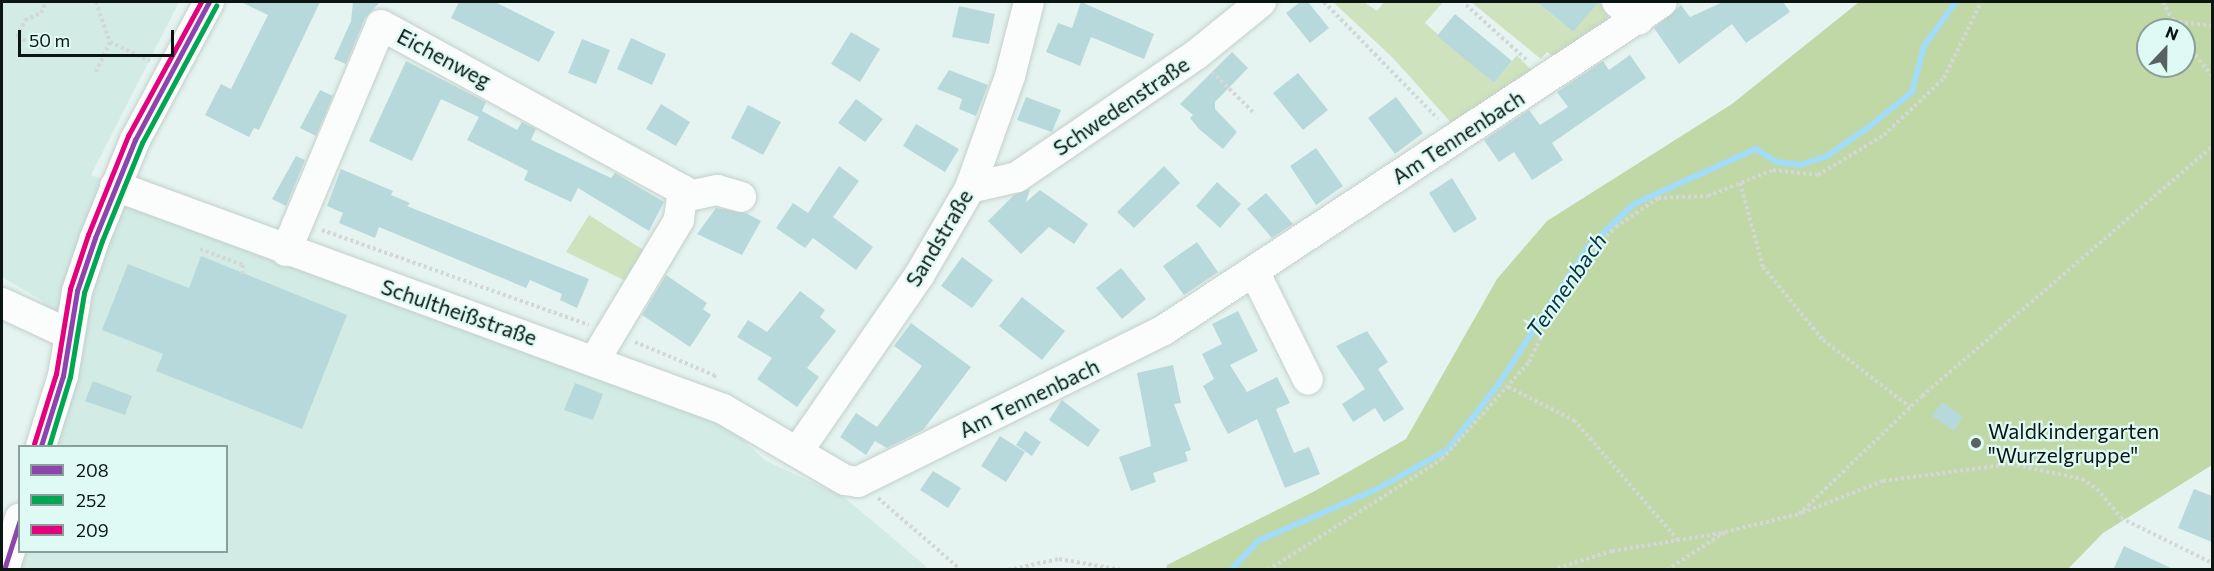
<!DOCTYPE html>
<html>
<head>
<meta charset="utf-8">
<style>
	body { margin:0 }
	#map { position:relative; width:2214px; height:571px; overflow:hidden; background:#e5f4f0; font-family:Commissioner,sans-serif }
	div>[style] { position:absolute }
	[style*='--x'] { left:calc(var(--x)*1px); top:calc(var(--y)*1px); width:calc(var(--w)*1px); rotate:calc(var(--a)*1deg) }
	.built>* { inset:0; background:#d2ece5 }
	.green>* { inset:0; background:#cee3bd }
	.forest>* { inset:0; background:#bfd8a6 }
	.stream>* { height:6px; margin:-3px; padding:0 3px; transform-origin:3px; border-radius:3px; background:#a2dcf8 }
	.building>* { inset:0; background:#b8d9db }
	.path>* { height:4px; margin-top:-2px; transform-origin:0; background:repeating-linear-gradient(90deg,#d3d7d6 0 3px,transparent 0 6px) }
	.roads { filter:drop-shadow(0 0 2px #c3cfcb) drop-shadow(0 0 2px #c3cfcb) }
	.minor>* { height:30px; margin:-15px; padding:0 15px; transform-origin:15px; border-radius:15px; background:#fbfdfd }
	.bus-1>* { height:4.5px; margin:-2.25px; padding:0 2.25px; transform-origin:2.25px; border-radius:2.25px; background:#8e44ad }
	.bus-2>* { height:4.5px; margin:-2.25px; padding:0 2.25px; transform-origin:2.25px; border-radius:2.25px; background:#00a651 }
	.bus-3>* { height:4.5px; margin:-2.25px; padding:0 2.25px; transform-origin:2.25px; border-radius:2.25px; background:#e5007d }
	.dots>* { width:16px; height:16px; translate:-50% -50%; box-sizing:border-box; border:3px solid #dffaf4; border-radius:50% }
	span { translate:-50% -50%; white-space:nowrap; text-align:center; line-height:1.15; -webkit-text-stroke:4.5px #dffaf4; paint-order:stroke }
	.street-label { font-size:21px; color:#0b1512 }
	.poi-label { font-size:21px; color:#0b1512 }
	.left { translate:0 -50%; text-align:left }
	.water-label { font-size:22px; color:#033247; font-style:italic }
	.frame { position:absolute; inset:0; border:3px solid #0b1512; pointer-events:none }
	.legend { position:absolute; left:18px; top:445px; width:210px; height:108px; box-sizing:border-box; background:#dffaf4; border:2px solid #8a9e9a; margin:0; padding:8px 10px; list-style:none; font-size:18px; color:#0b1512 }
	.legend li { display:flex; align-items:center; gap:12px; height:30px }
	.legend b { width:30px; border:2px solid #8a9e9a }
	.north { position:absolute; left:2136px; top:18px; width:60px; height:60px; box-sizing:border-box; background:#dffaf4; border:2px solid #8a9e9a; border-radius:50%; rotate:22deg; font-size:16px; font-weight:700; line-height:24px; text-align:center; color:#0b1512 }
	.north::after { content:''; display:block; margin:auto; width:21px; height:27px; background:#576360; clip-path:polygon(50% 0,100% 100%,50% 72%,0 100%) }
	.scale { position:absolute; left:18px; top:30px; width:156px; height:27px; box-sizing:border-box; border:3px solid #0b1512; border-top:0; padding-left:8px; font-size:18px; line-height:21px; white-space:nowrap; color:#0b1512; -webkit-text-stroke:4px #dffaf4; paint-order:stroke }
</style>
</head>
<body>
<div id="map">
	<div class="built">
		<div style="clip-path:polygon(2px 2px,179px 2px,91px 175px,720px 418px,766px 461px,844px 497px,929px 569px,2px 569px,20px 552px,226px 552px,226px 446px,38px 446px,70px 343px,41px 300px,2px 277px)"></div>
	</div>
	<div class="green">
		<div style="clip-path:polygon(1333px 2px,1364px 2px,1377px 11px,1384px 2px,1443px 2px,1425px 23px,1494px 83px,1517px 55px,1532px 71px,1456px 128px,1393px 58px)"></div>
		<div style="clip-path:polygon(1471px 2px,1537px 2px,1573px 32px,1595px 6px,1590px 2px,1599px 2px,1608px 14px,1607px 23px,1555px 58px,1547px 52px,1541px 59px)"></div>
		<div style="clip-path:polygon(589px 215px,648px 253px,630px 283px,566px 252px)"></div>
	</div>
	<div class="forest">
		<div style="clip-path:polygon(evenodd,1859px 2px,2212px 2px,2212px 465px,2103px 533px,2068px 569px,1166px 570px,1167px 565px,1313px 492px,1406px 439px,1497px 279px,1547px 221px,1732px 104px,1859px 2px,2148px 30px,2184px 30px,2184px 66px,2148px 66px,2148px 30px)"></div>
	</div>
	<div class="stream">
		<div style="--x:1231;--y:570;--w:40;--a:-47"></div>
		<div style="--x:1258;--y:541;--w:130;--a:-23.6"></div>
		<div style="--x:1377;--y:489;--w:80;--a:-29.1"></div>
		<div style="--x:1447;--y:450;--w:83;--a:-51.9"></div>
		<div style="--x:1498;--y:385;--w:163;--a:-57"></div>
		<div style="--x:1587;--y:248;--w:64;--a:-43.1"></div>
		<div style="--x:1634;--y:204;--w:134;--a:-24.3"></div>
		<div style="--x:1756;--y:149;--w:25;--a:32"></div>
		<div style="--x:1777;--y:162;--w:23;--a:7"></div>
		<div style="--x:1800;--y:165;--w:28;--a:-18"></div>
		<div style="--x:1827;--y:156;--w:52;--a:-34.9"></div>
		<div style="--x:1870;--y:126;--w:54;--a:-39"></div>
		<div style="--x:1912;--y:92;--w:48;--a:-75.4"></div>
		<div style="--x:1924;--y:46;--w:54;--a:-54"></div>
	</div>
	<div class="building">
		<div style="clip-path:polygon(241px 2px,320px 2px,259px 130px,254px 128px,249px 137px,205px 115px,221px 84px,231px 89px,268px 15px)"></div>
		<div style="clip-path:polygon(353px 2px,380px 2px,365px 18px,346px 64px,334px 59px,351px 21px)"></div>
		<div style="clip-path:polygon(459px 2px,495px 2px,555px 32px,539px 62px,451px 18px)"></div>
		<div style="clip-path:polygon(1081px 2px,1154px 34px,1144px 59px,1091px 37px,1080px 66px,1046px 52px,1058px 23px,1072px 28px)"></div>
		<div style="clip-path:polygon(1300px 2px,1308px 2px,1329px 28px,1310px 43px,1286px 13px)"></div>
		<div style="clip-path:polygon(1537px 2px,1599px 2px,1573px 32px)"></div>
		<div style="clip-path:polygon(1723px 2px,1783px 2px,1790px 12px,1746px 43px,1732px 24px,1679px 64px,1654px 28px,1681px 5px,1690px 17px)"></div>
		<div style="clip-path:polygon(959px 6px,995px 14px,989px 44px,952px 37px)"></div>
		<div style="clip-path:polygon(1455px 14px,1512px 61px,1494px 83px,1437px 36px)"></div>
		<div style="clip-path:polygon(851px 32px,880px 49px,860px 82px,831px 64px)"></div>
		<div style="clip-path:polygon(631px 38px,666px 54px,652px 85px,617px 69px)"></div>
		<div style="clip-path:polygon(582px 39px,610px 50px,596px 84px,568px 73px)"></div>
		<div style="clip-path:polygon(1232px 52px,1248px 68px,1215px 102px,1215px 109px,1237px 132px,1223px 149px,1199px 129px,1190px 118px,1193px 115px,1180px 104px)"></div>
		<div style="clip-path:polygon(1630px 55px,1646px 78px,1552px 143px,1563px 160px,1532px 180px,1514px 152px,1499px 162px,1484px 140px,1529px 110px,1540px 125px,1568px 107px,1557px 92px,1603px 61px,1609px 70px)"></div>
		<div style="clip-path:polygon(406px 61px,486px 102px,482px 111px,517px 130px,522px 122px,536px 129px,531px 140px,611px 178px,615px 173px,664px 202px,649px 231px,578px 188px,571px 202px,524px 180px,528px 171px,467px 140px,481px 113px,479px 117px,441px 99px,412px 161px,369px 141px)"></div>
		<div style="clip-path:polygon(949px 70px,988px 85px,976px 116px,959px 109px,962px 99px,937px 89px)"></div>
		<div style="clip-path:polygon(1298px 73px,1328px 110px,1303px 130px,1273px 93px)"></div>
		<div style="clip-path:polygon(320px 90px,333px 96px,316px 136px,300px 128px)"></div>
		<div style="clip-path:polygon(1026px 97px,1061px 110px,1052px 132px,1017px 120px)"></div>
		<div style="clip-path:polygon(1396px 97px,1423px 133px,1395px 154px,1368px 118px)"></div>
		<div style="clip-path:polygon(856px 99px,883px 119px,865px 142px,838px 123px)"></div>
		<div style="clip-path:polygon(661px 104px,690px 122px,676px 146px,646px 129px)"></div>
		<div style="clip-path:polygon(748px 105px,781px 122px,763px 155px,731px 138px)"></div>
		<div style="clip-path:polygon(916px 124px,959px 149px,945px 172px,903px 146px)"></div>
		<div style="clip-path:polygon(1316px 148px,1343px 186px,1316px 205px,1290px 166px)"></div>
		<div style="clip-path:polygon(296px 156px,305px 160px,286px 206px,272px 199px)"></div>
		<div style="clip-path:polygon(839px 166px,859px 181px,833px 217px,873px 247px,856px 270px,813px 238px,805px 248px,776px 228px,793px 203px,808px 213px)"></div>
		<div style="clip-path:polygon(1164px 166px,1180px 183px,1134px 228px,1117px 212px)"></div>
		<div style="clip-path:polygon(341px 169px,393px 191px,391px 195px,410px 203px,407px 206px,589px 279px,577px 308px,560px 300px,562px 294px,530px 280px,526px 288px,379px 227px,375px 238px,339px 223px,343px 213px,327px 206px)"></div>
		<div style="clip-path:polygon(1452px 178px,1477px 219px,1454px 233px,1429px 193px)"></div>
		<div style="clip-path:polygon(1217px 182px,1241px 204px,1220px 228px,1196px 206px)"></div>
		<div style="clip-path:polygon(1030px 189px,1026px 202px,1040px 190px,1088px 224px,1074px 244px,1049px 227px,1021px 254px,988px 221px,1014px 195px)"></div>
		<div style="clip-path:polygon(1266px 193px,1293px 224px,1272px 238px,1247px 209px)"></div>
		<div style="clip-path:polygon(716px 208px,746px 213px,761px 221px,742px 255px,697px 234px)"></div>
		<div style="clip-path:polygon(1197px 242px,1218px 272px,1184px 295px,1163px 266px)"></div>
		<div style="clip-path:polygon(201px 256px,347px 315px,302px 429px,156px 371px,163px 354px,102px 330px,128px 264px,189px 288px)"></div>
		<div style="clip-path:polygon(962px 257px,993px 280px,972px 308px,941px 286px)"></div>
		<div style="clip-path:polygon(1121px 268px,1146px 299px,1122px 319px,1096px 288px)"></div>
		<div style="clip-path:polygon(666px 275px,707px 303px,703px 309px,711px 315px,690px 347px,642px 315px)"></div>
		<div style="clip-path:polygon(800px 291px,825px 310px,820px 317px,836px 331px,807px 368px,819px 377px,797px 407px,757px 379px,772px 358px,737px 337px,748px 320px,767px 332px)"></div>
		<div style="clip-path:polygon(1022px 297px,1065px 331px,1042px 360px,999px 326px)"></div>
		<div style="clip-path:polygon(1238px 311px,1258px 351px,1230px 365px,1247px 392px,1277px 377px,1290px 403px,1276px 409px,1294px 453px,1309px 447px,1320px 474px,1285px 488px,1257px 419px,1228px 434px,1203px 386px,1214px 379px,1202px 354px,1222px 344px,1212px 324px)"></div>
		<div style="clip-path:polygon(911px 323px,971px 367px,923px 430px,887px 448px,875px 441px,866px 455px,840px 437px,856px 413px,877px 427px,922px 366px,894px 346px)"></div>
		<div style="clip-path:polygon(1367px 331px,1388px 362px,1378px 369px,1404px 409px,1384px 422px,1375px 408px,1353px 422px,1342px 404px,1365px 389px,1336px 346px)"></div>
		<div style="clip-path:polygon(1173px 365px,1181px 403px,1174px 404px,1191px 450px,1185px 452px,1188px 461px,1153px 473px,1156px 482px,1131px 491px,1119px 457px,1151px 446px,1137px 373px)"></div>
		<div style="clip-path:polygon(93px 381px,132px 396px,125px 415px,85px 401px)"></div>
		<div style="clip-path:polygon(575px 383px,603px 394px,593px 420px,564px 410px)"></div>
		<div style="clip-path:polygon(1062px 400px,1100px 430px,1088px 447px,1049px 420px)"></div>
		<div style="clip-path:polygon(1942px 402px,1963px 417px,1954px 431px,1932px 416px)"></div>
		<div style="clip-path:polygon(1025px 431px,1041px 442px,1032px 456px,1016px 445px)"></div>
		<div style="clip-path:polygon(1000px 436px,1025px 452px,1006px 482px,981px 466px)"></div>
		<div style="clip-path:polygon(933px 471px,961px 488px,948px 508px,920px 490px)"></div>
		<div style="clip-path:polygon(2194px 489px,2212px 496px,2212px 542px,2178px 528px)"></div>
		<div style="clip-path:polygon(2124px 546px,2175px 570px,2113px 570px)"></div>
	</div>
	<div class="path">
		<div style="--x:96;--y:2;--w:42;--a:70.7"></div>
		<div style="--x:1324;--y:2;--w:163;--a:45.7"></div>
		<div style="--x:2163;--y:2;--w:32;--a:62"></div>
		<div style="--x:1466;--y:5;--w:84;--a:42.1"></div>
		<div style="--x:2173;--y:21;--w:39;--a:7"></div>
		<div style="--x:2184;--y:41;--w:45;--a:51.3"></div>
		<div style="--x:42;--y:48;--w:27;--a:-156"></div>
		<div style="--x:17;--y:37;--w:19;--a:-65"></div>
		<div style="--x:25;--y:20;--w:17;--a:-24"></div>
		<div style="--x:41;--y:13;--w:12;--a:-66"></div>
		<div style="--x:96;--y:72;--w:33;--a:-65"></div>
		<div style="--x:110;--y:42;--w:44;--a:25.4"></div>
		<div style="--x:1212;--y:72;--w:60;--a:44.3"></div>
		<div style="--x:1740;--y:183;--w:87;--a:74.7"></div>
		<div style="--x:1763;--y:267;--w:94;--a:50.6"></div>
		<div style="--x:1823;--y:340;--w:110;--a:37.6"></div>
		<div style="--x:322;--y:230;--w:283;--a:19.6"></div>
		<div style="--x:200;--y:249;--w:46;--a:20.4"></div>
		<div style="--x:243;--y:265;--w:11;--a:95"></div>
		<div style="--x:635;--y:342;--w:86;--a:22.7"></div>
		<div style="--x:714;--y:375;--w:5;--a:68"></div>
		<div style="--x:1508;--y:387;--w:74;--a:26.6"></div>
		<div style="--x:1574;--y:420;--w:159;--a:49.1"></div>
		<div style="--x:878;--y:498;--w:110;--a:40.9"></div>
		<div style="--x:1802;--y:513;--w:87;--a:-21.6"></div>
		<div style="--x:1883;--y:481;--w:129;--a:-7.6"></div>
		<div style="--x:2011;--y:464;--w:73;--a:11.9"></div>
		<div style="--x:2082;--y:479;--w:18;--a:34"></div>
		<div style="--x:2097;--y:489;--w:38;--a:50"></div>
		<div style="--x:2121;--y:518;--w:102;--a:26.3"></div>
		<div style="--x:1008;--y:570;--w:52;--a:-12.2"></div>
		<div style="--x:1059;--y:559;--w:64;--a:9.9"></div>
		<div style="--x:1268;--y:570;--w:206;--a:-32.5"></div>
		<div style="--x:1442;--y:459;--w:130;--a:-48.1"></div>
		<div style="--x:1529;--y:362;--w:108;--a:-64.1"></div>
		<div style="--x:1576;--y:265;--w:55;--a:-43.5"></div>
		<div style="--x:1616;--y:227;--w:51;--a:-34.6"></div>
		<div style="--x:1658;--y:198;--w:50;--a:-2.3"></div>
		<div style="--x:1708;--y:196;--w:70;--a:-21.8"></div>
		<div style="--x:1773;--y:170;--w:45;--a:6.3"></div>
		<div style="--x:1818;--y:175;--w:77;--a:-31.2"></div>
		<div style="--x:1884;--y:135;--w:83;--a:-43.5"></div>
		<div style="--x:1944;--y:78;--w:85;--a:-64"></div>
		<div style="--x:1552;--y:570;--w:63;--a:-17.6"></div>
		<div style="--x:1612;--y:551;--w:111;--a:-9.3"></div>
		<div style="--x:1667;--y:570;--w:69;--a:-33.2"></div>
		<div style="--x:1725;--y:532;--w:76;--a:-13.7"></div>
		<div style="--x:1799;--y:514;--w:170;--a:-43.8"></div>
		<div style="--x:1922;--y:396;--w:382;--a:-40.7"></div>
	</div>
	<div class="roads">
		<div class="minor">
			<div style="--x:1617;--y:2;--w:28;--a:39"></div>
			<div style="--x:115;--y:186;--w:648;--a:20.14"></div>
			<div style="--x:723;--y:409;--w:141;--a:30.2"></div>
			<div style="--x:845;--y:480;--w:13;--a:9"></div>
			<div style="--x:858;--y:482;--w:342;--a:-26.4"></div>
			<div style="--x:1164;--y:330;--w:596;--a:-33.37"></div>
			<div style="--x:970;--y:188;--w:48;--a:-13.2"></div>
			<div style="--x:1017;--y:177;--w:217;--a:-34.3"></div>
			<div style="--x:1196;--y:55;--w:84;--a:-39.2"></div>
			<div style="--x:684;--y:197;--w:34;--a:-12"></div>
			<div style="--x:717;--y:190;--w:25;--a:16"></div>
			<div style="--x:286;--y:251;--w:245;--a:-67.2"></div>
			<div style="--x:381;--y:25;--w:344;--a:28.7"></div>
			<div style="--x:683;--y:190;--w:30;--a:98"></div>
			<div style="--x:679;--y:220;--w:163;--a:121"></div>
			<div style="--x:1255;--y:273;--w:119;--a:63.6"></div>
			<div style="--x:2;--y:303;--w:74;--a:24.8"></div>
			<div style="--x:41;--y:446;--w:73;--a:-72.6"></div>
			<div style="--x:63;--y:376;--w:86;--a:-80.6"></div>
			<div style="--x:77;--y:291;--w:56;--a:-71.2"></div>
			<div style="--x:95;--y:238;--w:106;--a:-67.8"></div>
			<div style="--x:135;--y:140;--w:157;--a:-61.8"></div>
			<div style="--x:798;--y:451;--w:215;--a:-55.4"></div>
			<div style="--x:920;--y:274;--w:99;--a:-59.8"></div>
			<div style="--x:970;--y:188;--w:119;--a:-70.3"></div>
			<div style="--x:1010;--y:76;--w:76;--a:-75.6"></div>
			<div style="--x:4;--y:570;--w:54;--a:-72.9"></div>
		</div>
	</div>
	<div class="bus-1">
		<div style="--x:41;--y:446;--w:73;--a:-72.6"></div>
		<div style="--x:63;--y:376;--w:86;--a:-80.6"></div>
		<div style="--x:77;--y:291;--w:56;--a:-71.2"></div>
		<div style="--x:95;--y:238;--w:106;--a:-67.8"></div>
		<div style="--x:135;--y:140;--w:157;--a:-61.8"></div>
		<div style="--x:4;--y:570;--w:52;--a:-72.3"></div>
	</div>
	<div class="bus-2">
		<div style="--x:49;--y:446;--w:72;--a:-73.1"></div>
		<div style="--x:70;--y:377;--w:85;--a:-80.5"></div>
		<div style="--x:84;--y:293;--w:55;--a:-70.9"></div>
		<div style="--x:102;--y:241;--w:106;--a:-67.8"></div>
		<div style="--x:142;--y:143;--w:156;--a:-61.6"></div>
	</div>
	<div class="bus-3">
		<div style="--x:34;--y:444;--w:73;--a:-72.6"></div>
		<div style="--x:56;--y:374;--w:86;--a:-80.6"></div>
		<div style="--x:70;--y:289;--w:57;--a:-71.6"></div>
		<div style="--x:88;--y:235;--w:107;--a:-68"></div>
		<div style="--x:128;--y:136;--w:153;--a:-61.4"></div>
	</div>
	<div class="dots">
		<div style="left:1976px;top:443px;background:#576360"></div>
	</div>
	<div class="street-label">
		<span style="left:444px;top:58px;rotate:28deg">Eichenweg</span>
		<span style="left:1121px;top:106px;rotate:-34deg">Schwedenstraße</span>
		<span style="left:1458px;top:137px;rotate:-33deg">Am Tennenbach</span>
		<span style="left:939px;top:238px;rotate:-59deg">Sandstraße</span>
		<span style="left:459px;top:312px;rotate:19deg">Schultheißstraße</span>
		<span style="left:1029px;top:398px;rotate:-26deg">Am Tennenbach</span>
	</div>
	<div class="poi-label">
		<span class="left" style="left:1988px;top:443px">Waldkindergarten<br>"Wurzelgruppe"</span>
	</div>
	<div class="water-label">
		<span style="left:1566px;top:285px;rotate:-55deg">Tennenbach</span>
	</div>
	<div class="frame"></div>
	<ul class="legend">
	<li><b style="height:8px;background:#8e44ad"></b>208</li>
	<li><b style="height:8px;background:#00a651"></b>252</li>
	<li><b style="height:8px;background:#e5007d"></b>209</li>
	</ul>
	<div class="north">N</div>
	<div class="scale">50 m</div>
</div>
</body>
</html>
